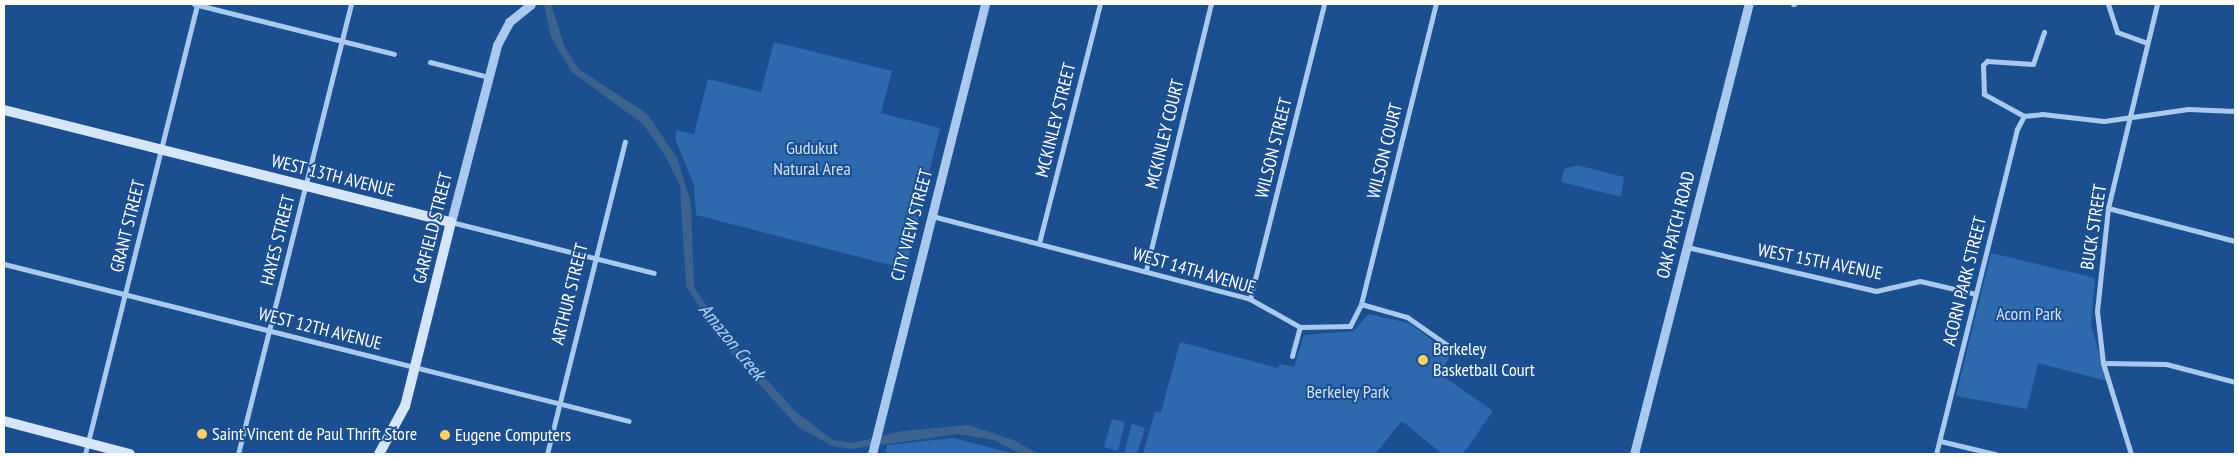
<!DOCTYPE html>
<html>
<head>
<meta charset="utf-8">
<style>
	body { margin:0 }
	#map { position:relative; width:2239px; height:458px; overflow:hidden; background:#1b4f8f; font-family:"PT Sans Narrow",sans-serif }
	div>[style] { position:absolute }
	[style*='--x'] { left:calc(var(--x)*1px); top:calc(var(--y)*1px); width:calc(var(--w)*1px); rotate:calc(var(--a)*1deg) }
	.green>* { inset:0; background:#2e69ad }
	.water>* { inset:0; background:#3c6290 }
	.minor>* { height:5px; margin:-2.5px; padding:0 2.5px; transform-origin:2.5px; border-radius:2.5px; background:#a9c9ee }
	.tertiary>* { height:9px; margin:-4.5px; padding:0 4.5px; transform-origin:4.5px; border-radius:4.5px; background:#a9c9ee }
	.secondary>* { height:10px; margin:-5px; padding:0 5px; transform-origin:5px; border-radius:5px; background:#d6e6fa }
	.dots>* { width:14px; height:14px; translate:-50% -50%; box-sizing:border-box; border:2px solid #1b4f8f; border-radius:50% }
	span { translate:-50% -50%; white-space:nowrap; text-align:center; line-height:1.15; -webkit-text-stroke:4px #1b4f8f; paint-order:stroke }
	.street-label { font-size:18px; color:#fff }
	.park-label { font-size:18px; color:#cfe3fa }
	.poi-label { font-size:18px; color:#fff }
	.left { translate:0 -50%; text-align:left }
	.water-label { font-size:19px; color:#b5d3f5; font-style:italic }
	.frame { position:absolute; inset:0; border:5px solid #fff; pointer-events:none }
</style>
</head>
<body>
<div id="map">
	<div class="green">
		<div style="clip-path:polygon(774px 42px,892px 71px,881px 113px,940px 128px,906px 269px,696px 215px,694px 185px,675px 139px,677px 130px,694px 134px,708px 79px,761px 92px)"></div>
		<div style="clip-path:polygon(1577px 165px,1624px 177px,1621px 197px,1561px 182px,1564px 169px)"></div>
		<div style="clip-path:polygon(1991px 253px,2095px 278px,2091px 325px,2107px 381px,2038px 363px,2027px 409px,1956px 396px)"></div>
		<div style="clip-path:polygon(1368px 314px,1409px 323px,1451px 354px,1440px 374px,1493px 411px,1463px 454px,1442px 454px,1402px 421px,1375px 454px,1143px 454px,1155px 411px,1161px 412px,1180px 342px,1278px 368px,1280px 364px,1294px 367px,1304px 335px,1354px 331px)"></div>
		<div style="clip-path:polygon(1112px 419px,1125px 422px,1118px 451px,1104px 447px)"></div>
		<div style="clip-path:polygon(1132px 424px,1145px 428px,1137px 454px,1124px 453px)"></div>
		<div style="clip-path:polygon(953px 438px,1016px 454px,885px 454px,887px 445px)"></div>
	</div>
	<div class="water">
		<div style="clip-path:polygon(544px 4px,551px 4px,565px 48px,579px 69px,647px 114px,677px 158px,691px 203px,694px 287px,727px 336px,797px 413px,833px 440px,853px 443px,902px 431px,969px 425px,1016px 441px,1038px 454px,1021px 454px,994px 440px,957px 434px,851px 449px,832px 446px,798px 427px,724px 345px,686px 286px,680px 186px,666px 157px,643px 124px,572px 72px,551px 37px)"></div>
	</div>
	<div class="minor">
		<div style="--x:194;--y:4;--w:206;--a:14"></div>
		<div style="--x:1793;--y:4;--w:1;--a:0"></div>
		<div style="--x:2108;--y:4;--w:29;--a:72"></div>
		<div style="--x:2117;--y:32;--w:32;--a:20"></div>
		<div style="--x:430;--y:62;--w:61;--a:14.3"></div>
		<div style="--x:2024;--y:116;--w:18;--a:-6"></div>
		<div style="--x:2042;--y:114;--w:62;--a:6.4"></div>
		<div style="--x:2104;--y:121;--w:85;--a:-8.1"></div>
		<div style="--x:2188;--y:109;--w:47;--a:2.4"></div>
		<div style="--x:2024;--y:116;--w:46;--a:-151.2"></div>
		<div style="--x:1984;--y:94;--w:29;--a:-92"></div>
		<div style="--x:1983;--y:65;--w:6;--a:-45"></div>
		<div style="--x:1987;--y:61;--w:46;--a:3.7"></div>
		<div style="--x:2033;--y:64;--w:34;--a:-71"></div>
		<div style="--x:2108;--y:208;--w:131;--a:14.6"></div>
		<div style="--x:932;--y:216;--w:329;--a:14.6"></div>
		<div style="--x:1250;--y:299;--w:57;--a:29.2"></div>
		<div style="--x:1300;--y:327;--w:50;--a:-1.1"></div>
		<div style="--x:1350;--y:326;--w:25;--a:-63"></div>
		<div style="--x:1361;--y:304;--w:48;--a:15.8"></div>
		<div style="--x:1407;--y:317;--w:56;--a:34.8"></div>
		<div style="--x:451;--y:222;--w:209;--a:14.1"></div>
		<div style="--x:1039;--y:243;--w:247;--a:-75.7"></div>
		<div style="--x:1687;--y:247;--w:194;--a:13.1"></div>
		<div style="--x:1876;--y:291;--w:45;--a:-12.8"></div>
		<div style="--x:1920;--y:281;--w:57;--a:13.1"></div>
		<div style="--x:4;--y:264;--w:644;--a:14.1"></div>
		<div style="--x:1146;--y:270;--w:274;--a:-76.3"></div>
		<div style="--x:1250;--y:299;--w:304;--a:-75.9"></div>
		<div style="--x:1361;--y:304;--w:309;--a:-76"></div>
		<div style="--x:1292;--y:356;--w:30;--a:-75"></div>
		<div style="--x:2103;--y:363;--w:63;--a:0.9"></div>
		<div style="--x:2166;--y:364;--w:71;--a:14.6"></div>
		<div style="--x:1940;--y:441;--w:57;--a:13.3"></div>
		<div style="--x:85;--y:454;--w:464;--a:-76"></div>
		<div style="--x:238;--y:454;--w:464;--a:-75.9"></div>
		<div style="--x:547;--y:454;--w:322;--a:-76"></div>
		<div style="--x:1936;--y:454;--w:335;--a:-76"></div>
		<div style="--x:2017;--y:129;--w:15;--a:-62"></div>
		<div style="--x:2131;--y:454;--w:95;--a:-107.1"></div>
		<div style="--x:2103;--y:363;--w:52;--a:-96.6"></div>
		<div style="--x:2097;--y:311;--w:104;--a:-83.9"></div>
		<div style="--x:2108;--y:208;--w:210;--a:-76.5"></div>
	</div>
	<div class="tertiary">
		<div style="--x:451;--y:222;--w:183;--a:-75.4"></div>
		<div style="--x:497;--y:45;--w:26;--a:-62"></div>
		<div style="--x:509;--y:22;--w:28;--a:-39"></div>
		<div style="--x:872;--y:454;--w:464;--a:-75.9"></div>
		<div style="--x:1634;--y:454;--w:464;--a:-75.7"></div>
	</div>
	<div class="secondary">
		<div style="--x:4;--y:110;--w:461;--a:14.1"></div>
		<div style="--x:451;--y:222;--w:190;--a:104"></div>
		<div style="--x:405;--y:406;--w:55;--a:118.4"></div>
		<div style="--x:4;--y:421;--w:130;--a:14.7"></div>
	</div>
	<div class="dots">
		<div style="left:1423px;top:360px;background:#ffd166"></div>
		<div style="left:202px;top:434px;background:#ffd166"></div>
		<div style="left:445px;top:435px;background:#ffd166"></div>
	</div>
	<div class="street-label">
		<span style="left:1056px;top:120px;rotate:-76deg">MCKINLEY STREET</span>
		<span style="left:1165px;top:134px;rotate:-76deg">MCKINLEY COURT</span>
		<span style="left:1274px;top:148px;rotate:-76deg">WILSON STREET</span>
		<span style="left:1385px;top:151px;rotate:-76deg">WILSON COURT</span>
		<span style="left:333px;top:176px;rotate:14deg">WEST 13TH AVENUE</span>
		<span style="left:912px;top:225px;rotate:-75deg">CITY VIEW STREET</span>
		<span style="left:1676px;top:225px;rotate:-76deg">OAK PATCH ROAD</span>
		<span style="left:128px;top:226px;rotate:-76deg">GRANT STREET</span>
		<span style="left:2094px;top:227px;rotate:-81deg">BUCK STREET</span>
		<span style="left:433px;top:228px;rotate:-76deg">GARFIELD STREET</span>
		<span style="left:278px;top:240px;rotate:-76deg">HAYES STREET</span>
		<span style="left:1820px;top:262px;rotate:11deg">WEST 15TH AVENUE</span>
		<span style="left:1194px;top:271px;rotate:16deg">WEST 14TH AVENUE</span>
		<span style="left:1965px;top:281px;rotate:-76deg">ACORN PARK STREET</span>
		<span style="left:570px;top:294px;rotate:-76deg">ARTHUR STREET</span>
		<span style="left:320px;top:329px;rotate:14deg">WEST 12TH AVENUE</span>
	</div>
	<div class="park-label">
		<span style="left:812px;top:159px">Gudukut<br>Natural Area</span>
		<span style="left:2029px;top:314px">Acorn Park</span>
		<span style="left:1348px;top:392px">Berkeley Park</span>
	</div>
	<div class="poi-label">
		<span class="left" style="left:1433px;top:360px">Berkeley<br>Basketball Court</span>
		<span class="left" style="left:212px;top:434px">Saint Vincent de Paul Thrift Store</span>
		<span class="left" style="left:455px;top:435px">Eugene Computers</span>
	</div>
	<div class="water-label">
		<span style="left:732px;top:342px;rotate:51deg">Amazon Creek</span>
	</div>
	<div class="frame"></div>
</div>
</body>
</html>
